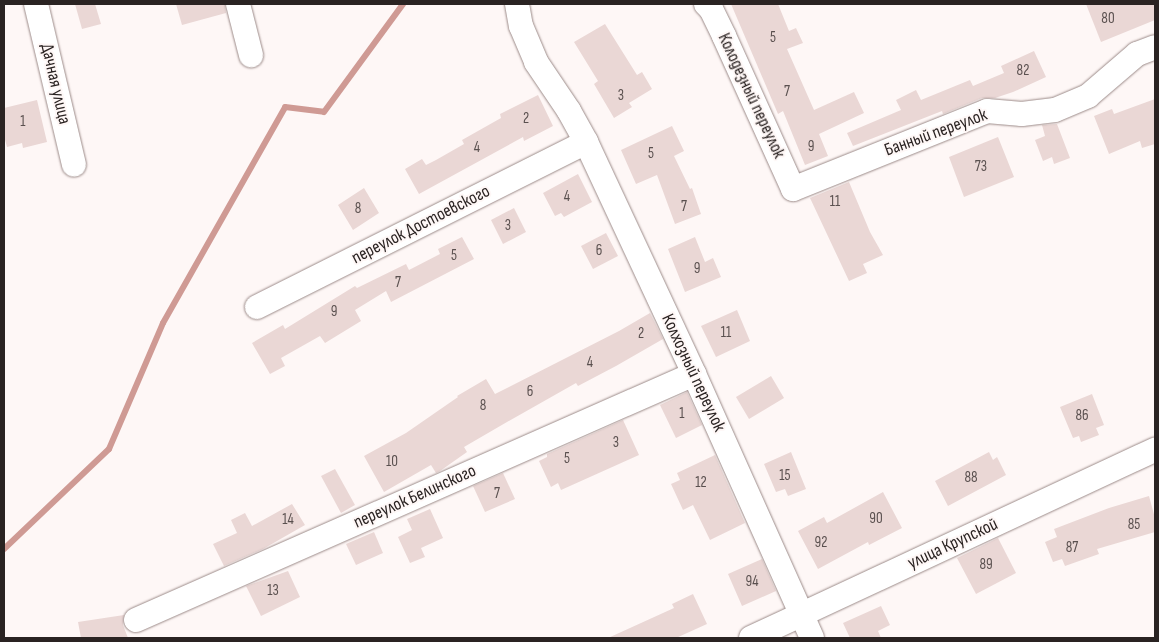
<!DOCTYPE html>
<html>
<head>
<meta charset="utf-8">
<style>
	body { margin:0 }
	#map { position:relative; width:1159px; height:642px; overflow:hidden; background:#fef7f6; font-family:"Sofia Sans Condensed",sans-serif }
	div>[style] { position:absolute }
	[style*='--x'] { left:calc(var(--x)*1px); top:calc(var(--y)*1px); width:calc(var(--w)*1px); rotate:calc(var(--a)*1deg) }
	.stream>* { height:6px; margin:-3px; padding:0 3px; transform-origin:3px; border-radius:3px; background:#cf9a94 }
	.building>* { inset:0; background:#ead7d5 }
	.roads { filter:drop-shadow(0 0 1px #9c8b89) drop-shadow(0 0 1px #9c8b89) }
	.minor>* { height:24px; margin:-12px; padding:0 12px; transform-origin:12px; border-radius:12px; background:#fff }
	span { translate:-50% -50%; white-space:nowrap; text-align:center; line-height:1.15; -webkit-text-stroke:4px #fef7f6; paint-order:stroke }
	.number-label { font-size:15px; color:#5a504f }
	.number-label span { -webkit-text-stroke-width:0 }
	.street-label { font-size:18px; color:#2a2322 }
	.frame { position:absolute; inset:0; border:5px solid #2a2322; pointer-events:none }
</style>
</head>
<body>
<div id="map">
	<div class="stream">
		<div style="--x:4;--y:549;--w:145;--a:-43.6"></div>
		<div style="--x:109;--y:449;--w:137;--a:-66.8"></div>
		<div style="--x:163;--y:323;--w:248;--a:-60.5"></div>
		<div style="--x:285;--y:107;--w:39;--a:7"></div>
		<div style="--x:324;--y:112;--w:134;--a:-53.8"></div>
	</div>
	<div class="building">
		<div style="clip-path:polygon(75px 4px,95px 4px,101px 24px,82px 29px)"></div>
		<div style="clip-path:polygon(176px 4px,225px 4px,226px 13px,182px 25px)"></div>
		<div style="clip-path:polygon(731px 4px,778px 4px,789px 31px,796px 28px,803px 43px,787px 49px,814px 110px,854px 92px,864px 113px,819px 134px,828px 156px,805px 165px,783px 111px,778px 114px)"></div>
		<div style="clip-path:polygon(1086px 4px,1155px 4px,1155px 20px,1101px 42px)"></div>
		<div style="clip-path:polygon(605px 24px,637px 75px,642px 72px,652px 89px,629px 103px,632px 107px,614px 118px,594px 84px,598px 81px,574px 42px)"></div>
		<div style="clip-path:polygon(1034px 51px,1046px 77px,1013px 92px,995px 98px,982px 98px,943px 114px,942px 111px,853px 146px,847px 133px,901px 110px,896px 100px,916px 90px,921px 100px,970px 80px,973px 86px,1004px 73px,1001px 66px)"></div>
		<div style="clip-path:polygon(538px 95px,553px 126px,524px 141px,523px 137px,419px 194px,405px 169px,422px 159px,426px 165px,436px 160px,464px 144px,462px 140px,501px 118px,500px 114px)"></div>
		<div style="clip-path:polygon(1155px 99px,1155px 144px,1142px 148px,1140px 141px,1109px 154px,1094px 116px,1112px 109px,1114px 114px)"></div>
		<div style="clip-path:polygon(37px 100px,47px 142px,23px 148px,22px 143px,7px 147px,4px 136px,4px 108px)"></div>
		<div style="clip-path:polygon(1057px 124px,1070px 158px,1054px 164px,1052px 157px,1043px 161px,1035px 140px,1045px 136px,1042px 125px)"></div>
		<div style="clip-path:polygon(672px 126px,684px 151px,674px 156px,690px 189px,692px 188px,701px 214px,675px 224px,657px 175px,636px 184px,621px 150px)"></div>
		<div style="clip-path:polygon(998px 137px,1014px 177px,964px 197px,949px 157px)"></div>
		<div style="clip-path:polygon(578px 174px,592px 202px,564px 217px,561px 213px,555px 216px,543px 193px)"></div>
		<div style="clip-path:polygon(849px 182px,870px 232px,883px 255px,863px 264px,867px 273px,849px 281px,810px 198px)"></div>
		<div style="clip-path:polygon(364px 188px,379px 213px,353px 230px,338px 205px)"></div>
		<div style="clip-path:polygon(514px 208px,526px 232px,503px 244px,491px 220px)"></div>
		<div style="clip-path:polygon(606px 233px,618px 256px,593px 269px,581px 246px)"></div>
		<div style="clip-path:polygon(462px 237px,474px 259px,391px 302px,386px 291px,355px 310px,361px 321px,325px 343px,320px 336px,281px 358px,285px 366px,270px 374px,252px 343px,283px 325px,285px 329px,355px 286px,357px 288px,406px 264px,409px 270px,440px 254px,438px 249px)"></div>
		<div style="clip-path:polygon(695px 237px,705px 262px,713px 258px,721px 277px,685px 292px,668px 249px)"></div>
		<div style="clip-path:polygon(737px 310px,750px 341px,716px 357px,701px 326px)"></div>
		<div style="clip-path:polygon(650px 313px,663px 339px,616px 366px,578px 386px,576px 383px,507px 422px,464px 447px,467px 452px,440px 471px,436px 473px,431px 465px,384px 492px,364px 456px,406px 433px,458px 397px,457px 396px,486px 379px,495px 394px,619px 331px)"></div>
		<div style="clip-path:polygon(771px 376px,784px 398px,749px 419px,736px 397px)"></div>
		<div style="clip-path:polygon(687px 392px,702px 425px,676px 438px,660px 405px)"></div>
		<div style="clip-path:polygon(1092px 394px,1104px 425px,1096px 428px,1099px 435px,1081px 442px,1079px 436px,1073px 438px,1060px 407px)"></div>
		<div style="clip-path:polygon(623px 420px,639px 455px,561px 490px,558px 483px,551px 487px,539px 461px,547px 457px,547px 454px)"></div>
		<div style="clip-path:polygon(791px 452px,806px 489px,788px 496px,785px 489px,776px 492px,764px 464px)"></div>
		<div style="clip-path:polygon(989px 452px,993px 460px,997px 457px,1006px 475px,948px 506px,935px 481px)"></div>
		<div style="clip-path:polygon(715px 455px,745px 523px,710px 540px,693px 505px,683px 510px,671px 484px,680px 480px,677px 473px)"></div>
		<div style="clip-path:polygon(335px 469px,355px 505px,341px 513px,321px 476px)"></div>
		<div style="clip-path:polygon(503px 473px,515px 499px,485px 512px,473px 486px)"></div>
		<div style="clip-path:polygon(883px 492px,902px 528px,869px 545px,868px 542px,818px 569px,798px 531px,824px 517px,827px 523px)"></div>
		<div style="clip-path:polygon(1149px 496px,1155px 518px,1155px 532px,1097px 549px,1099px 554px,1065px 566px,1062px 559px,1053px 562px,1045px 542px,1057px 537px,1054px 529px,1109px 508px)"></div>
		<div style="clip-path:polygon(292px 504px,305px 525px,263px 549px,224px 566px,213px 544px,237px 533px,231px 520px,245px 513px,252px 526px)"></div>
		<div style="clip-path:polygon(430px 509px,443px 538px,421px 548px,425px 557px,410px 563px,398px 537px,412px 530px,407px 519px)"></div>
		<div style="clip-path:polygon(374px 532px,383px 553px,356px 565px,346px 544px)"></div>
		<div style="clip-path:polygon(998px 538px,1016px 573px,976px 594px,957px 558px)"></div>
		<div style="clip-path:polygon(762px 559px,776px 591px,742px 606px,728px 574px)"></div>
		<div style="clip-path:polygon(288px 571px,300px 597px,261px 616px,246px 586px)"></div>
		<div style="clip-path:polygon(693px 594px,707px 624px,676px 638px,608px 638px,674px 608px,672px 604px)"></div>
		<div style="clip-path:polygon(881px 606px,890px 625px,878px 631px,881px 638px,850px 638px,843px 623px)"></div>
		<div style="clip-path:polygon(124px 615px,123px 625px,128px 638px,81px 638px,78px 622px)"></div>
	</div>
	<div class="roads">
		<div class="minor">
			<div style="--x:36;--y:4;--w:165;--a:76.7"></div>
			<div style="--x:238;--y:4;--w:53;--a:75.7"></div>
			<div style="--x:517;--y:4;--w:22;--a:80"></div>
			<div style="--x:521;--y:26;--w:39;--a:67"></div>
			<div style="--x:536;--y:62;--w:59;--a:56"></div>
			<div style="--x:569;--y:111;--w:35;--a:61"></div>
			<div style="--x:586;--y:142;--w:256;--a:65"></div>
			<div style="--x:694;--y:374;--w:289;--a:65.9"></div>
			<div style="--x:706;--y:4;--w:7;--a:45"></div>
			<div style="--x:711;--y:9;--w:30;--a:64"></div>
			<div style="--x:724;--y:36;--w:168;--a:65.7"></div>
			<div style="--x:793;--y:189;--w:209;--a:-21.9"></div>
			<div style="--x:987;--y:111;--w:35;--a:5"></div>
			<div style="--x:1022;--y:114;--w:33;--a:-7"></div>
			<div style="--x:1055;--y:110;--w:36;--a:-23"></div>
			<div style="--x:1088;--y:96;--w:65;--a:-40.6"></div>
			<div style="--x:1137;--y:54;--w:19;--a:-21"></div>
			<div style="--x:257;--y:307;--w:368;--a:-26.6"></div>
			<div style="--x:136;--y:620;--w:610;--a:-23.79"></div>
			<div style="--x:751;--y:638;--w:446;--a:-25"></div>
		</div>
	</div>
	<div class="number-label">
		<span style="left:1108px;top:19px">80</span>
		<span style="left:773px;top:38px">5</span>
		<span style="left:1023px;top:71px">82</span>
		<span style="left:787px;top:92px">7</span>
		<span style="left:621px;top:96px">3</span>
		<span style="left:526px;top:119px">2</span>
		<span style="left:23px;top:122px">1</span>
		<span style="left:811px;top:147px">9</span>
		<span style="left:477px;top:148px">4</span>
		<span style="left:651px;top:154px">5</span>
		<span style="left:981px;top:167px">73</span>
		<span style="left:567px;top:197px">4</span>
		<span style="left:835px;top:202px">11</span>
		<span style="left:684px;top:207px">7</span>
		<span style="left:358px;top:209px">8</span>
		<span style="left:508px;top:226px">3</span>
		<span style="left:599px;top:251px">6</span>
		<span style="left:454px;top:256px">5</span>
		<span style="left:697px;top:269px">9</span>
		<span style="left:398px;top:283px">7</span>
		<span style="left:334px;top:312px">9</span>
		<span style="left:726px;top:333px">11</span>
		<span style="left:641px;top:334px">2</span>
		<span style="left:590px;top:363px">4</span>
		<span style="left:530px;top:392px">6</span>
		<span style="left:483px;top:406px">8</span>
		<span style="left:682px;top:414px">1</span>
		<span style="left:1082px;top:416px">86</span>
		<span style="left:616px;top:443px">3</span>
		<span style="left:567px;top:459px">5</span>
		<span style="left:392px;top:462px">10</span>
		<span style="left:785px;top:476px">15</span>
		<span style="left:971px;top:478px">88</span>
		<span style="left:701px;top:483px">12</span>
		<span style="left:497px;top:494px">7</span>
		<span style="left:876px;top:519px">90</span>
		<span style="left:288px;top:520px">14</span>
		<span style="left:1134px;top:525px">85</span>
		<span style="left:821px;top:543px">92</span>
		<span style="left:1072px;top:548px">87</span>
		<span style="left:986px;top:565px">89</span>
		<span style="left:752px;top:582px">94</span>
		<span style="left:273px;top:591px">13</span>
	</div>
	<div class="street-label">
		<span style="left:55px;top:84px;rotate:77deg">Дачная улица</span>
		<span style="left:751px;top:96px;rotate:65deg">Колодезный переулок</span>
		<span style="left:936px;top:133px;rotate:-20deg">Банный переулок</span>
		<span style="left:421px;top:225px;rotate:-27deg">переулок Достоевского</span>
		<span style="left:693px;top:373px;rotate:65deg">Колхозный переулок</span>
		<span style="left:415px;top:497px;rotate:-24deg">переулок Белинского</span>
		<span style="left:953px;top:544px;rotate:-25deg">улица Крупской</span>
	</div>
	<div class="frame"></div>
</div>
</body>
</html>
